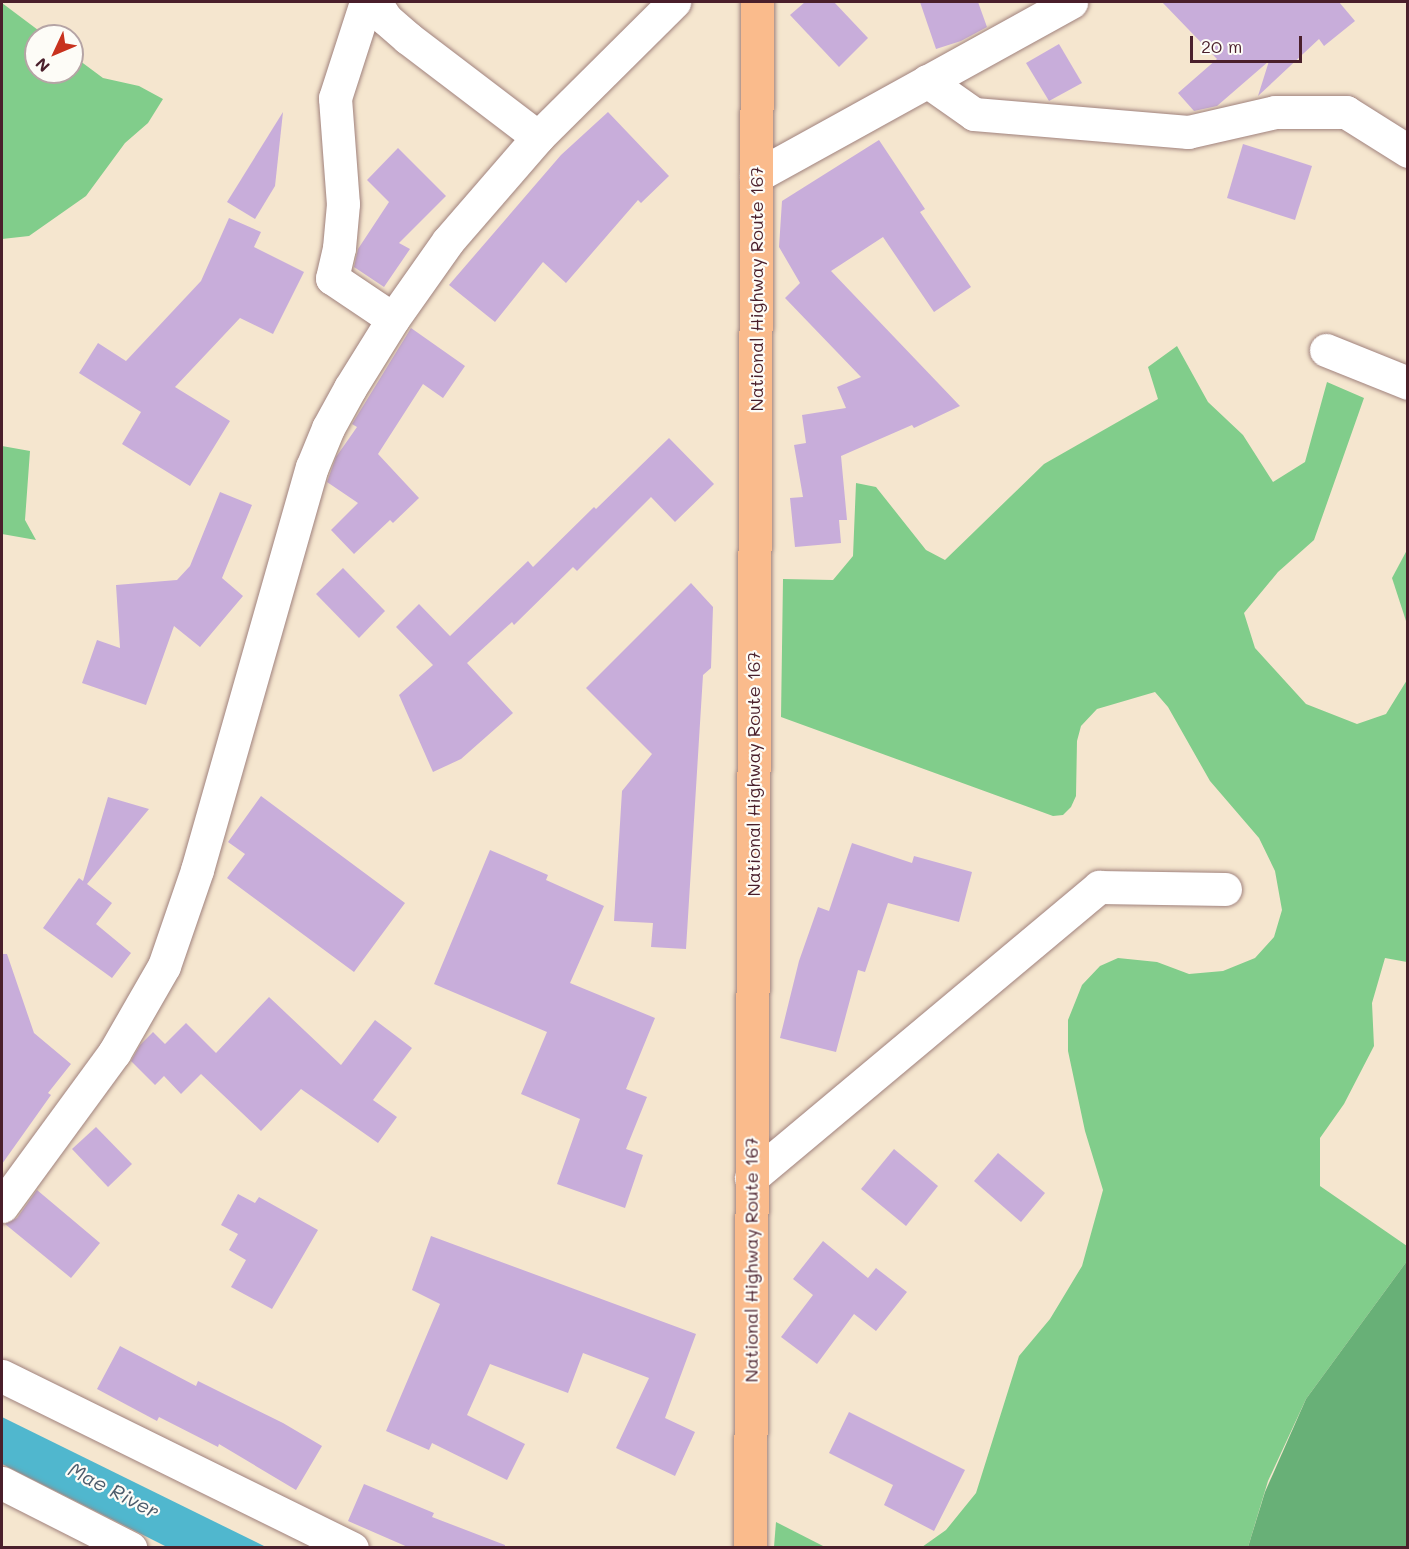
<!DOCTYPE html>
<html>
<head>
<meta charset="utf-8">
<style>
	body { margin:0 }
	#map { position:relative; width:1409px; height:1549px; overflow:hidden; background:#f5e6cf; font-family:Mali,sans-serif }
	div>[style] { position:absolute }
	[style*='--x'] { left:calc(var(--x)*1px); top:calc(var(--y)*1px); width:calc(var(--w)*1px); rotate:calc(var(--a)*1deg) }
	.green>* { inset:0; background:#81cd8b }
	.forest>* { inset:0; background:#68b077 }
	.water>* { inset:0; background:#50b7ce }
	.building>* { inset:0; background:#c8adda }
	.roads { filter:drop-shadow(0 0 2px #a0827d) drop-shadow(0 0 2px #a0827d) }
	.minor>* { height:33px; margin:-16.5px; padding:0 16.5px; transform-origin:16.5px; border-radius:16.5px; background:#fff }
	.highway>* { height:33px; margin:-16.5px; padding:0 16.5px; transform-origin:16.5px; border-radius:16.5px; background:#fabb8c }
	span { translate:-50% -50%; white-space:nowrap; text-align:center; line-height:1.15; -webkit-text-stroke:4.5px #fdfcf7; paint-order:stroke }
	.street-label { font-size:18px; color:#4a1f2b }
	.water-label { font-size:20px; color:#4c5c6c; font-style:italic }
	.frame { position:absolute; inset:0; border:3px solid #4a1f2b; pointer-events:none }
	.north { position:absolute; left:24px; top:24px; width:60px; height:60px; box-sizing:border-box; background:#fdfcf7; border:2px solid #b5a4a5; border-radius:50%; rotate:226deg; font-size:16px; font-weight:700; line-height:24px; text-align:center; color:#4a1f2b }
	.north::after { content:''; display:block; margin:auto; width:21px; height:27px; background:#c8321e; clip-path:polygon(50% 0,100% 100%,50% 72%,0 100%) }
	.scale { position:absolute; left:1190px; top:36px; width:112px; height:27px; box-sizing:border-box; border:3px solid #4a1f2b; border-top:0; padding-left:8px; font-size:18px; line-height:21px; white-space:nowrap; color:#4a1f2b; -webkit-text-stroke:4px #fdfcf7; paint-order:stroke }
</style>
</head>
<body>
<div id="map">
	<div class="green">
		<div style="clip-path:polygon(2px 3px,46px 36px,36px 36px,36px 72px,72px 72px,72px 55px,103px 78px,139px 86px,163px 99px,148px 123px,125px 143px,86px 196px,29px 236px,2px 239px)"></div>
		<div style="clip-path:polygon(1177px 346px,1208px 402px,1243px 435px,1273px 482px,1305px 462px,1327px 382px,1364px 398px,1314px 540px,1278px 572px,1244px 613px,1255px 648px,1306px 704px,1357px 724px,1386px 714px,1407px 680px,1407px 962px,1385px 958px,1372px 1003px,1374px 1046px,1344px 1104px,1320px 1138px,1320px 1186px,1407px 1246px,1407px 1261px,1306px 1399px,1268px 1481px,1248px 1547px,922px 1547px,946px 1530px,976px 1493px,1019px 1356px,1050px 1319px,1082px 1266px,1103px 1190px,1085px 1131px,1068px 1051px,1068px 1020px,1082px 985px,1100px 966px,1118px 958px,1157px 962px,1189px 974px,1223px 971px,1255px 958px,1274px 937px,1282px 910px,1275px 871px,1259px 838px,1210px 781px,1168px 707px,1155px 692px,1097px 709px,1081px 726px,1077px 741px,1076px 796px,1071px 807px,1063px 815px,1053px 816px,781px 717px,783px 579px,833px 580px,853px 556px,856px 483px,876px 487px,926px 550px,945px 560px,1044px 464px,1158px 399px,1148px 367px)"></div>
		<div style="clip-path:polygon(2px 446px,30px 451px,25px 520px,36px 540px,2px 534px)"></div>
		<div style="clip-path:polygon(1407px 550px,1407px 624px,1392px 578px)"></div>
		<div style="clip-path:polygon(776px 1522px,825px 1547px,774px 1547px)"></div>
	</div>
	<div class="forest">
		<div style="clip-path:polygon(1407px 1261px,1407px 1547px,1248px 1547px,1265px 1492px,1306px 1399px)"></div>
	</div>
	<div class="water">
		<div style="clip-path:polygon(2px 1417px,266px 1547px,167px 1547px,2px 1464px)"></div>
	</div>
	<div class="building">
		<div style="clip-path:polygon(805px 2px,834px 2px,868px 38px,839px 67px,790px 15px)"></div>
		<div style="clip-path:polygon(920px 2px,978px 2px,987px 27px,961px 41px,936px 49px)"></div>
		<div style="clip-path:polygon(1162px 2px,1339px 2px,1355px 21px,1324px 46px,1319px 39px,1258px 96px,1269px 61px,1217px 106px,1194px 111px,1178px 93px,1217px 59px)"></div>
		<div style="clip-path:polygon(1059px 44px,1082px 83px,1049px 101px,1026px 63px)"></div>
		<div style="clip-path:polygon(283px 112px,275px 186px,255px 219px,227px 202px)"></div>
		<div style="clip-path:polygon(608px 112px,669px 176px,641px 203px,638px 200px,566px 283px,543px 262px,495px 322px,449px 285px,561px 155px)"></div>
		<div style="clip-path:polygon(879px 140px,925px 209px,920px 212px,971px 287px,934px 312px,883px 237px,831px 271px,960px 406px,914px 428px,912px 425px,841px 456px,847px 520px,839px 520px,841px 543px,795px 547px,790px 498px,803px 497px,794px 445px,806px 443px,802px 415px,846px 408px,837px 387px,861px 377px,785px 298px,800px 283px,779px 247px,782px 201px)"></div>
		<div style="clip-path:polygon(1243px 144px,1312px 166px,1295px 220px,1227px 198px)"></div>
		<div style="clip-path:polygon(398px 148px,446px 196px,399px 243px,410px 249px,384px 287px,354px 267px,358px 249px,389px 202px,367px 180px)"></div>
		<div style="clip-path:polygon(229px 218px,261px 232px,254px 247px,304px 272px,273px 334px,240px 318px,175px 387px,230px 421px,190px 486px,122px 444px,141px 412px,79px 373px,98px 343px,126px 361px,201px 281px)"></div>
		<div style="clip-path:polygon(411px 328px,465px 366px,443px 398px,423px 384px,378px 454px,419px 498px,393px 523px,390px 520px,354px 554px,331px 530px,358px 503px,327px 482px,336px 457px,357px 427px,352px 424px)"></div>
		<div style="clip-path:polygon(669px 438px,714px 484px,675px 522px,651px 497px,577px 571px,573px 567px,514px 625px,512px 622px,467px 663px,513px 713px,461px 759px,433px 772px,399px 695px,433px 665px,396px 627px,419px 604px,450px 636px,528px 561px,533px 567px,594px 507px,596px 509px)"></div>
		<div style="clip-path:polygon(220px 492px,252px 505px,222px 578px,243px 596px,200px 647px,174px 626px,146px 705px,82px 683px,97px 640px,120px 648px,116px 585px,177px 580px,190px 566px)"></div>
		<div style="clip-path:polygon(343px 568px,385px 611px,359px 638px,316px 594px)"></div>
		<div style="clip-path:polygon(691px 583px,713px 607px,711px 668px,703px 675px,686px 949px,651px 947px,653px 923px,614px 921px,622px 791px,652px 754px,586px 688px)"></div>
		<div style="clip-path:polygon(261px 796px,405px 903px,354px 972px,227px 878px,245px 854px,228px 842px)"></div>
		<div style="clip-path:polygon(108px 797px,149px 809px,87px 884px,112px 903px,96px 924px,131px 953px,112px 978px,43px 928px,79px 878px,83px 881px)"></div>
		<div style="clip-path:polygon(852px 843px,912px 863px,914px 856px,972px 872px,959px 922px,888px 903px,865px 972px,858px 970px,836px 1052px,780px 1038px,799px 961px,818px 907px,829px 911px)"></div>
		<div style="clip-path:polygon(490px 850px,548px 875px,546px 880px,604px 906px,570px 983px,655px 1018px,626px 1089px,647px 1097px,626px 1149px,643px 1155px,625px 1208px,557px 1184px,580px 1119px,521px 1094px,547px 1032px,434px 984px)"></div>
		<div style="clip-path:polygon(2px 954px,7px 954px,34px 1033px,71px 1064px,48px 1093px,51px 1095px,2px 1164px)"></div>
		<div style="clip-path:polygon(269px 997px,341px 1065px,375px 1020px,412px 1048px,373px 1100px,397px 1117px,378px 1143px,301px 1089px,261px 1131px,201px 1074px,181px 1094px,164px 1076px,155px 1085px,131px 1061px,140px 1045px,153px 1032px,165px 1044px,186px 1023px,216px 1053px)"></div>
		<div style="clip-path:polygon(96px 1127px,132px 1164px,108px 1187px,72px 1149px)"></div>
		<div style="clip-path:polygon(894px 1149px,938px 1186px,906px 1226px,861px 1189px)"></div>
		<div style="clip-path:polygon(998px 1153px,1045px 1193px,1021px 1222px,974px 1181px)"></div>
		<div style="clip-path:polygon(37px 1190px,100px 1243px,71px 1278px,5px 1224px,17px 1218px)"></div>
		<div style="clip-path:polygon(238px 1194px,255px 1203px,259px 1197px,318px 1230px,272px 1309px,231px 1287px,246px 1260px,229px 1250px,238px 1234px,221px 1225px)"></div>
		<div style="clip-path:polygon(431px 1236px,696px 1334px,665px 1418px,695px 1432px,675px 1476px,616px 1448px,649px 1378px,583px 1353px,568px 1393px,490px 1364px,467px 1415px,525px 1444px,507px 1480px,432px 1443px,429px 1450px,386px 1431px,440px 1304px,412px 1290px)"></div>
		<div style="clip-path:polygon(823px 1241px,868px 1278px,876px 1268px,907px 1292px,876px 1331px,854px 1314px,817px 1364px,781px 1337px,813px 1295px,793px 1279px)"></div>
		<div style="clip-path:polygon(120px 1346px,196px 1386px,198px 1381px,283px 1423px,322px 1446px,296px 1490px,219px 1444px,218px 1447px,159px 1417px,157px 1421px,97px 1389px)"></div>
		<div style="clip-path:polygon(849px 1412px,965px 1470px,934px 1531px,884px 1505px,893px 1485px,829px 1453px)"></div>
		<div style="clip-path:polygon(364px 1484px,434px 1513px,432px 1517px,505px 1545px,505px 1548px,410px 1548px,348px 1521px)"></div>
	</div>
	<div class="roads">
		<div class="minor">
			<div style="--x:366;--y:2;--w:101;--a:107.9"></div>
			<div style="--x:335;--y:98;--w:106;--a:85.7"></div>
			<div style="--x:343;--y:204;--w:44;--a:95.2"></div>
			<div style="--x:339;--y:248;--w:31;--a:103"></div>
			<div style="--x:332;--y:278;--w:73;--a:33.9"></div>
			<div style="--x:375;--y:2;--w:20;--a:57"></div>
			<div style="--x:386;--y:19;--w:29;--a:41"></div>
			<div style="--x:408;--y:38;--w:163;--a:37.3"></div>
			<div style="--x:927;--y:81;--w:57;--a:35.1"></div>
			<div style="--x:974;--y:114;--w:215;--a:4.8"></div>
			<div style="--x:1188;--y:132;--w:89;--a:-12.9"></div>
			<div style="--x:1275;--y:112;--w:71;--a:0"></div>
			<div style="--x:1346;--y:112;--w:73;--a:32.2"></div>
			<div style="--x:756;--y:176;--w:360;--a:-28.9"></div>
			<div style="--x:1326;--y:350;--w:88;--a:21.9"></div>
			<div style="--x:751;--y:1178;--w:454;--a:-39.9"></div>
			<div style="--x:1099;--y:887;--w:126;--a:0.9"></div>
			<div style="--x:2;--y:1206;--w:190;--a:-53.8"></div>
			<div style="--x:114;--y:1053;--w:100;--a:-60.1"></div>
			<div style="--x:164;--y:966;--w:102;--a:-71"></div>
			<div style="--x:197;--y:870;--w:419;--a:-74.1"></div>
			<div style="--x:312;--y:467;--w:42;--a:-67.7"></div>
			<div style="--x:328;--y:428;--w:46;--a:-61.2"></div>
			<div style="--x:350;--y:388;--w:81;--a:-58.1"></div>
			<div style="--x:393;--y:319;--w:95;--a:-54.8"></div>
			<div style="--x:448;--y:241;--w:138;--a:-49.1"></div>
			<div style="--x:538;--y:137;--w:192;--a:-44.8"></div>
			<div style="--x:2;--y:1376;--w:390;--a:26.2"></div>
			<div style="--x:2;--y:1483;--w:144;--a:26.9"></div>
		</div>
		<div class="highway">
			<div style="--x:750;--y:1548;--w:1546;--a:-89.74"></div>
		</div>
	</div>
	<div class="street-label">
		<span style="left:756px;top:289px;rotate:-90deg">National Highway Route 167</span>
		<span style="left:753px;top:774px;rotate:-90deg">National Highway Route 167</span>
		<span style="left:751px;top:1260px;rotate:-90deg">National Highway Route 167</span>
	</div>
	<div class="water-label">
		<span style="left:114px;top:1490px;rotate:27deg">Mae River</span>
	</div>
	<div class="frame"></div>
	<div class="north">N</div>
	<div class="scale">20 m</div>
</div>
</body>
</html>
